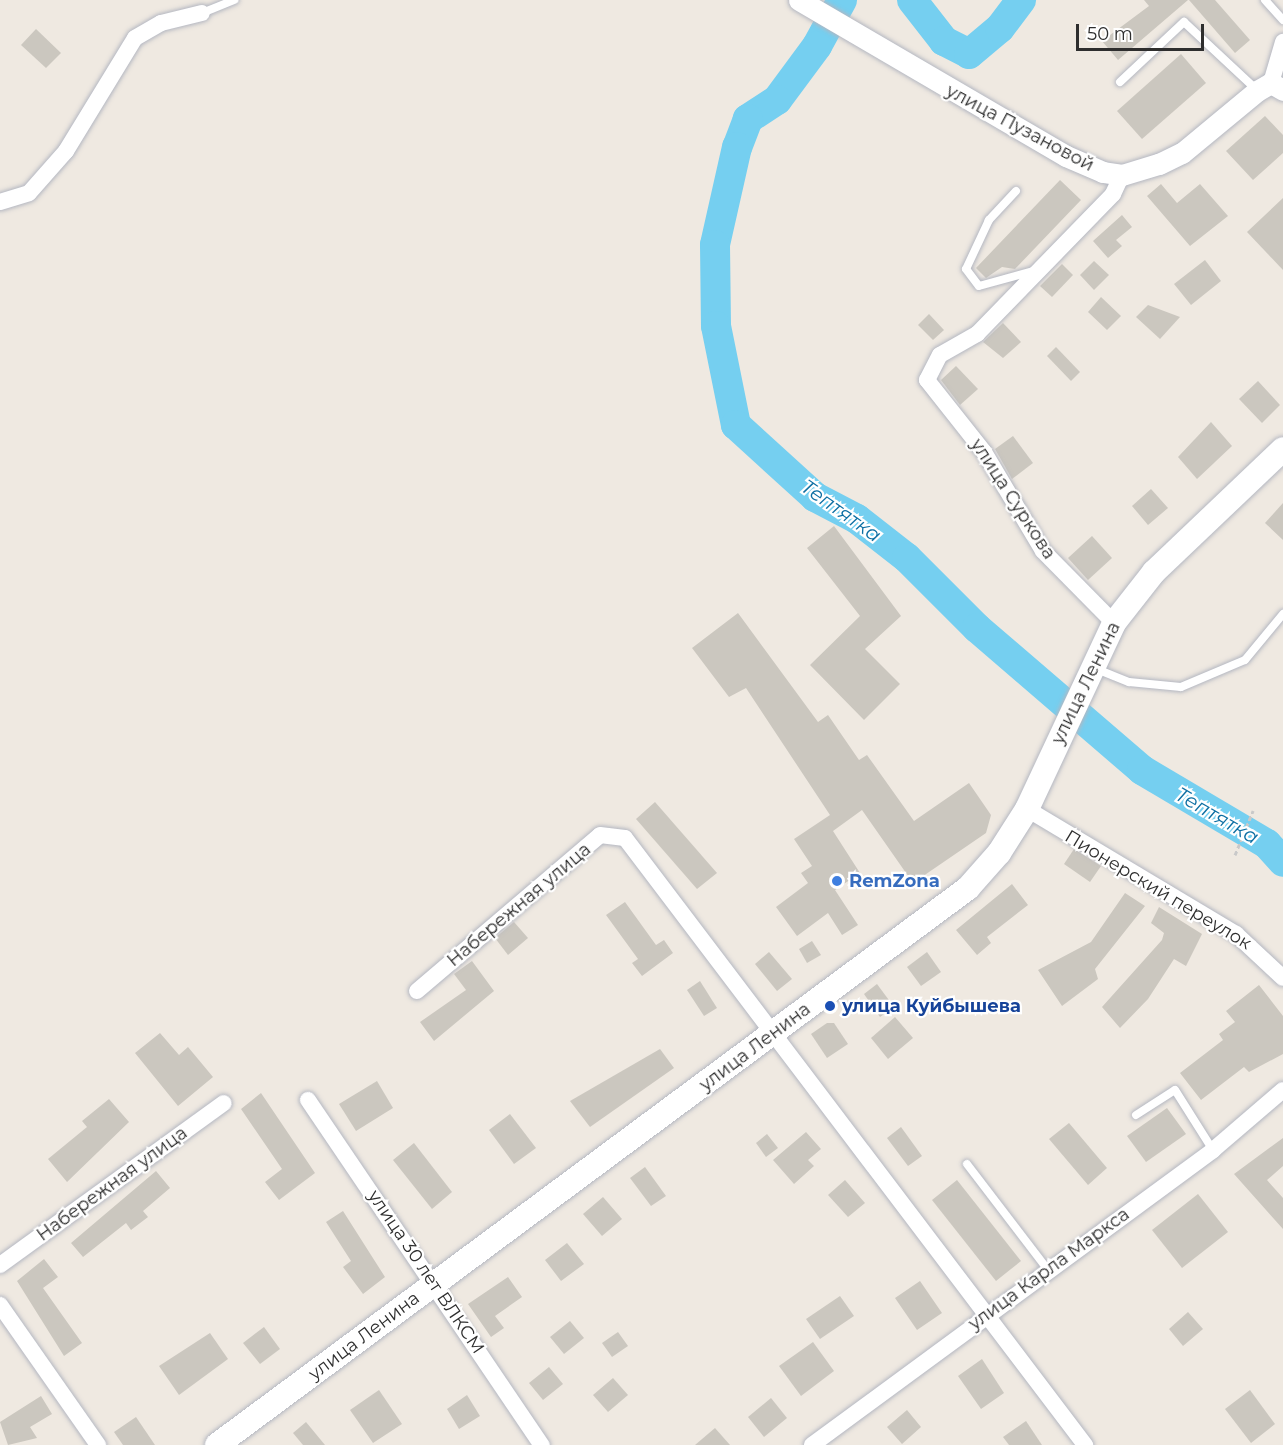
<!DOCTYPE html>
<html>
<head>
<meta charset="utf-8">
<style>
	body { margin:0 }
	#map { position:relative; width:1283px; height:1445px; overflow:hidden; background:#efe9e1; font-family:Montserrat,sans-serif }
	div>[style] { position:absolute }
	[style*='--x'] { left:calc(var(--x)*1px); top:calc(var(--y)*1px); width:calc(var(--w)*1px); rotate:calc(var(--a)*1deg) }
	.river>* { height:30px; margin:-15px; padding:0 15px; transform-origin:15px; border-radius:15px; background:#75cff0 }
	.building>* { inset:0; background:#cbc7bf }
	.path>* { height:3px; margin-top:-1.5px; transform-origin:0; background:repeating-linear-gradient(90deg,#c9c9c9 0 4.5px,transparent 0 7.5px) }
	.roads { filter:drop-shadow(0 0 2px #b4b7c1) drop-shadow(0 0 2px #b4b7c1) }
	.service>* { height:8px; margin:-4px; padding:0 4px; transform-origin:4px; border-radius:4px; background:#fff }
	.minor>* { height:16px; margin:-8px; padding:0 8px; transform-origin:8px; border-radius:8px; background:#fff }
	.tertiary>* { height:21px; margin:-10.5px; padding:0 10.5px; transform-origin:10.5px; border-radius:10.5px; background:#fff }
	.secondary>* { height:24px; margin:-12px; padding:0 12px; transform-origin:12px; border-radius:12px; background:#fff }
	.dots>* { width:16px; height:16px; translate:-50% -50%; box-sizing:border-box; border:3px solid #fff; border-radius:50% }
	span { translate:-50% -50%; white-space:nowrap; text-align:center; line-height:1.15; -webkit-text-stroke:4.5px #fff; paint-order:stroke }
	.street-label { font-size:18px; color:#2e2e2e }
	.shop-label { font-size:18px; color:#366cbe; font-weight:700 }
	.left { translate:0 -50%; text-align:left }
	.transit-label { font-size:18px; color:#164399; font-weight:700 }
	.water-label { font-size:20px; color:#0d6fa3; font-style:italic }
	.scale { position:absolute; left:1076px; top:24px; width:128px; height:27px; box-sizing:border-box; border:3px solid #2e2e2e; border-top:0; padding-left:8px; font-size:18px; line-height:21px; white-space:nowrap; color:#2e2e2e; -webkit-text-stroke:4px #fff; paint-order:stroke }
</style>
</head>
<body>
<div id="map">
	<div class="river">
		<div style="--x:842;--y:0;--w:52;--a:118.5"></div>
		<div style="--x:817;--y:46;--w:67;--a:126.5"></div>
		<div style="--x:777;--y:100;--w:35;--a:147"></div>
		<div style="--x:748;--y:119;--w:30;--a:111"></div>
		<div style="--x:737;--y:147;--w:100;--a:102.7"></div>
		<div style="--x:715;--y:245;--w:81;--a:89.3"></div>
		<div style="--x:716;--y:326;--w:101;--a:78.6"></div>
		<div style="--x:736;--y:425;--w:107;--a:42.3"></div>
		<div style="--x:815;--y:497;--w:47;--a:27.6"></div>
		<div style="--x:857;--y:519;--w:63;--a:38"></div>
		<div style="--x:907;--y:558;--w:99;--a:45"></div>
		<div style="--x:977;--y:628;--w:218;--a:40.7"></div>
		<div style="--x:1142;--y:770;--w:145;--a:30.6"></div>
		<div style="--x:1267;--y:844;--w:24;--a:48"></div>
		<div style="--x:912;--y:0;--w:52;--a:52"></div>
		<div style="--x:944;--y:41;--w:28;--a:27"></div>
		<div style="--x:969;--y:54;--w:40;--a:-40"></div>
		<div style="--x:1000;--y:28;--w:35;--a:-53"></div>
	</div>
	<div class="building">
		<div style="clip-path:polygon(1144px 0,1188px 0,1118px 60px,1102px 41px,1149px 6px)"></div>
		<div style="clip-path:polygon(1189px 0,1215px 0,1250px 40px,1235px 53px)"></div>
		<div style="clip-path:polygon(36px 29px,61px 53px,46px 68px,21px 45px)"></div>
		<div style="clip-path:polygon(1181px 54px,1206px 83px,1142px 139px,1117px 111px)"></div>
		<div style="clip-path:polygon(1265px 116px,1283px 135px,1283px 153px,1253px 180px,1226px 151px)"></div>
		<div style="clip-path:polygon(1060px 180px,1081px 200px,1015px 269px,1002px 267px,986px 278px,976px 268px)"></div>
		<div style="clip-path:polygon(1161px 184px,1177px 203px,1200px 184px,1228px 216px,1190px 246px,1147px 196px)"></div>
		<div style="clip-path:polygon(1283px 198px,1283px 270px,1247px 232px)"></div>
		<div style="clip-path:polygon(1122px 215px,1132px 227px,1116px 240px,1122px 246px,1108px 258px,1093px 241px)"></div>
		<div style="clip-path:polygon(1205px 260px,1221px 281px,1191px 305px,1174px 284px)"></div>
		<div style="clip-path:polygon(1094px 261px,1109px 275px,1094px 290px,1080px 275px)"></div>
		<div style="clip-path:polygon(1062px 264px,1073px 275px,1052px 297px,1040px 286px)"></div>
		<div style="clip-path:polygon(1101px 297px,1121px 316px,1107px 330px,1088px 312px)"></div>
		<div style="clip-path:polygon(1148px 305px,1180px 317px,1160px 339px,1136px 317px)"></div>
		<div style="clip-path:polygon(929px 314px,944px 330px,933px 340px,918px 325px)"></div>
		<div style="clip-path:polygon(1003px 323px,1021px 342px,1003px 358px,983px 342px)"></div>
		<div style="clip-path:polygon(1056px 347px,1080px 372px,1071px 381px,1047px 356px)"></div>
		<div style="clip-path:polygon(956px 366px,978px 389px,960px 405px,941px 380px)"></div>
		<div style="clip-path:polygon(1258px 381px,1280px 405px,1262px 423px,1239px 399px)"></div>
		<div style="clip-path:polygon(1211px 422px,1232px 446px,1197px 479px,1178px 457px)"></div>
		<div style="clip-path:polygon(1013px 436px,1033px 463px,1012px 479px,995px 449px)"></div>
		<div style="clip-path:polygon(1151px 489px,1168px 508px,1148px 525px,1132px 506px)"></div>
		<div style="clip-path:polygon(1283px 503px,1283px 540px,1265px 523px)"></div>
		<div style="clip-path:polygon(834px 526px,901px 616px,865px 649px,900px 684px,864px 720px,810px 665px,860px 616px,807px 548px)"></div>
		<div style="clip-path:polygon(1092px 536px,1112px 558px,1088px 580px,1068px 558px)"></div>
		<div style="clip-path:polygon(738px 613px,818px 722px,828px 715px,859px 760px,867px 755px,914px 821px,969px 783px,991px 815px,986px 833px,913px 883px,862px 810px,833px 831px,860px 873px,835px 890px,858px 925px,842px 935px,828px 913px,797px 936px,776px 907px,808px 883px,801px 873px,812px 866px,794px 839px,830px 815px,746px 688px,729px 697px,692px 648px)"></div>
		<div style="clip-path:polygon(655px 802px,717px 873px,697px 889px,636px 819px)"></div>
		<div style="clip-path:polygon(1074px 849px,1101px 866px,1090px 882px,1064px 864px)"></div>
		<div style="clip-path:polygon(1012px 884px,1028px 905px,987px 937px,991px 943px,977px 955px,956px 930px)"></div>
		<div style="clip-path:polygon(1125px 893px,1145px 906px,1095px 969px,1098px 979px,1062px 1006px,1038px 970px,1091px 942px)"></div>
		<div style="clip-path:polygon(625px 902px,656px 945px,664px 940px,673px 953px,642px 976px,632px 963px,638px 959px,606px 915px)"></div>
		<div style="clip-path:polygon(1159px 907px,1202px 934px,1186px 966px,1174px 959px,1148px 999px,1120px 1028px,1102px 1007px,1162px 940px,1164px 933px,1151px 923px)"></div>
		<div style="clip-path:polygon(514px 922px,528px 938px,508px 955px,495px 938px)"></div>
		<div style="clip-path:polygon(812px 941px,821px 955px,807px 963px,799px 949px)"></div>
		<div style="clip-path:polygon(769px 952px,792px 979px,777px 991px,755px 964px)"></div>
		<div style="clip-path:polygon(927px 952px,941px 972px,921px 986px,907px 967px)"></div>
		<div style="clip-path:polygon(472px 961px,494px 991px,434px 1041px,420px 1022px,466px 990px,454px 974px)"></div>
		<div style="clip-path:polygon(700px 981px,717px 1008px,704px 1016px,687px 990px)"></div>
		<div style="clip-path:polygon(877px 984px,894px 1007px,880px 1017px,864px 994px)"></div>
		<div style="clip-path:polygon(1259px 985px,1283px 1016px,1283px 1054px,1249px 1072px,1244px 1067px,1201px 1100px,1180px 1073px,1223px 1040px,1219px 1034px,1235px 1022px,1226px 1011px)"></div>
		<div style="clip-path:polygon(895px 1017px,913px 1038px,888px 1059px,871px 1038px)"></div>
		<div style="clip-path:polygon(827px 1023px,834px 1023px,848px 1044px,827px 1058px,811px 1034px)"></div>
		<div style="clip-path:polygon(160px 1033px,179px 1055px,188px 1047px,213px 1077px,178px 1106px,135px 1053px)"></div>
		<div style="clip-path:polygon(660px 1049px,674px 1068px,590px 1127px,570px 1101px)"></div>
		<div style="clip-path:polygon(377px 1081px,393px 1108px,356px 1131px,339px 1104px)"></div>
		<div style="clip-path:polygon(261px 1093px,315px 1173px,279px 1200px,265px 1182px,282px 1169px,241px 1109px)"></div>
		<div style="clip-path:polygon(109px 1099px,129px 1122px,67px 1182px,48px 1159px,87px 1127px,82px 1121px)"></div>
		<div style="clip-path:polygon(1167px 1108px,1186px 1134px,1146px 1162px,1127px 1136px)"></div>
		<div style="clip-path:polygon(510px 1114px,536px 1148px,514px 1164px,489px 1130px)"></div>
		<div style="clip-path:polygon(1069px 1123px,1107px 1168px,1088px 1185px,1049px 1139px)"></div>
		<div style="clip-path:polygon(901px 1127px,922px 1156px,908px 1166px,887px 1138px)"></div>
		<div style="clip-path:polygon(806px 1132px,821px 1149px,808px 1160px,814px 1166px,794px 1184px,773px 1160px)"></div>
		<div style="clip-path:polygon(767px 1134px,778px 1148px,766px 1157px,756px 1143px)"></div>
		<div style="clip-path:polygon(1283px 1138px,1283px 1166px,1267px 1180px,1283px 1198px,1283px 1229px,1234px 1174px)"></div>
		<div style="clip-path:polygon(414px 1143px,452px 1192px,432px 1209px,393px 1160px)"></div>
		<div style="clip-path:polygon(645px 1167px,666px 1196px,651px 1206px,630px 1178px)"></div>
		<div style="clip-path:polygon(156px 1171px,170px 1188px,143px 1211px,148px 1217px,131px 1230px,126px 1223px,83px 1257px,71px 1243px)"></div>
		<div style="clip-path:polygon(845px 1180px,865px 1203px,848px 1217px,828px 1195px)"></div>
		<div style="clip-path:polygon(957px 1180px,1021px 1261px,996px 1281px,932px 1200px)"></div>
		<div style="clip-path:polygon(1198px 1194px,1228px 1232px,1182px 1268px,1152px 1230px)"></div>
		<div style="clip-path:polygon(603px 1197px,622px 1219px,602px 1236px,583px 1214px)"></div>
		<div style="clip-path:polygon(343px 1211px,385px 1277px,363px 1294px,343px 1267px,351px 1261px,326px 1222px)"></div>
		<div style="clip-path:polygon(567px 1243px,584px 1264px,561px 1281px,545px 1260px)"></div>
		<div style="clip-path:polygon(44px 1259px,58px 1277px,43px 1288px,82px 1343px,64px 1356px,17px 1281px)"></div>
		<div style="clip-path:polygon(508px 1277px,522px 1297px,495px 1316px,504px 1328px,491px 1337px,468px 1304px)"></div>
		<div style="clip-path:polygon(920px 1281px,942px 1313px,917px 1330px,895px 1298px)"></div>
		<div style="clip-path:polygon(840px 1296px,854px 1316px,820px 1339px,806px 1319px)"></div>
		<div style="clip-path:polygon(1188px 1312px,1203px 1329px,1183px 1346px,1169px 1329px)"></div>
		<div style="clip-path:polygon(570px 1321px,584px 1338px,564px 1354px,550px 1337px)"></div>
		<div style="clip-path:polygon(264px 1327px,280px 1349px,260px 1364px,243px 1343px)"></div>
		<div style="clip-path:polygon(618px 1332px,628px 1346px,612px 1357px,602px 1343px)"></div>
		<div style="clip-path:polygon(210px 1333px,228px 1359px,179px 1395px,159px 1366px)"></div>
		<div style="clip-path:polygon(813px 1342px,834px 1371px,801px 1396px,779px 1366px)"></div>
		<div style="clip-path:polygon(982px 1359px,1004px 1393px,981px 1409px,958px 1376px)"></div>
		<div style="clip-path:polygon(549px 1367px,563px 1384px,543px 1400px,529px 1383px)"></div>
		<div style="clip-path:polygon(613px 1378px,628px 1395px,608px 1412px,593px 1395px)"></div>
		<div style="clip-path:polygon(379px 1390px,402px 1424px,373px 1443px,350px 1410px)"></div>
		<div style="clip-path:polygon(1250px 1390px,1275px 1424px,1251px 1443px,1225px 1409px)"></div>
		<div style="clip-path:polygon(467px 1395px,480px 1416px,459px 1429px,447px 1409px)"></div>
		<div style="clip-path:polygon(41px 1396px,52px 1414px,30px 1427px,37px 1438px,8px 1445px,0 1422px)"></div>
		<div style="clip-path:polygon(771px 1398px,787px 1418px,764px 1437px,748px 1417px)"></div>
		<div style="clip-path:polygon(907px 1410px,921px 1427px,902px 1444px,887px 1427px)"></div>
		<div style="clip-path:polygon(136px 1417px,155px 1445px,123px 1445px,114px 1432px)"></div>
		<div style="clip-path:polygon(1026px 1421px,1042px 1445px,1009px 1445px,1003px 1437px)"></div>
		<div style="clip-path:polygon(306px 1422px,325px 1445px,303px 1445px,293px 1433px)"></div>
		<div style="clip-path:polygon(715px 1428px,730px 1445px,695px 1445px)"></div>
	</div>
	<div class="path">
		<div style="--x:1235;--y:855;--w:48;--a:-67.8"></div>
	</div>
	<div class="roads">
		<div class="service">
			<div style="--x:1265;--y:0;--w:27;--a:48"></div>
			<div style="--x:202;--y:13;--w:35;--a:-22"></div>
			<div style="--x:1120;--y:82;--w:88;--a:-43.2"></div>
			<div style="--x:1184;--y:22;--w:100;--a:43"></div>
			<div style="--x:1016;--y:191;--w:40;--a:133"></div>
			<div style="--x:989;--y:220;--w:54;--a:115.1"></div>
			<div style="--x:966;--y:269;--w:21;--a:53"></div>
			<div style="--x:979;--y:286;--w:56;--a:-15.5"></div>
			<div style="--x:1094;--y:668;--w:38;--a:22"></div>
			<div style="--x:1129;--y:682;--w:52;--a:5.5"></div>
			<div style="--x:1181;--y:687;--w:69;--a:-22.9"></div>
			<div style="--x:1245;--y:660;--w:60;--a:-50.4"></div>
			<div style="--x:1136;--y:1115;--w:46;--a:-32.7"></div>
			<div style="--x:1175;--y:1090;--w:71;--a:57.7"></div>
			<div style="--x:967;--y:1164;--w:133;--a:52.6"></div>
		</div>
		<div class="minor">
			<div style="--x:1271;--y:83;--w:43;--a:-73.7"></div>
			<div style="--x:0;--y:202;--w:30;--a:-17"></div>
			<div style="--x:29;--y:193;--w:56;--a:-48.6"></div>
			<div style="--x:66;--y:151;--w:132;--a:-58.6"></div>
			<div style="--x:135;--y:38;--w:30;--a:-30"></div>
			<div style="--x:161;--y:23;--w:42;--a:-13.7"></div>
			<div style="--x:1114;--y:623;--w:101;--a:-134.6"></div>
			<div style="--x:1043;--y:551;--w:115;--a:-120.8"></div>
			<div style="--x:984;--y:452;--w:92;--a:-128.4"></div>
			<div style="--x:927;--y:380;--w:28;--a:-63"></div>
			<div style="--x:940;--y:355;--w:43;--a:-29.6"></div>
			<div style="--x:977;--y:334;--w:195;--a:-45.8"></div>
			<div style="--x:1113;--y:194;--w:21;--a:-65"></div>
			<div style="--x:1027;--y:809;--w:244;--a:30.9"></div>
			<div style="--x:1236;--y:934;--w:64;--a:43.1"></div>
			<div style="--x:417;--y:991;--w:240;--a:-40.4"></div>
			<div style="--x:600;--y:835;--w:25;--a:7"></div>
			<div style="--x:625;--y:838;--w:762;--a:52.84"></div>
			<div style="--x:308;--y:1100;--w:417;--a:55.9"></div>
			<div style="--x:0;--y:1265;--w:276;--a:-35.9"></div>
			<div style="--x:0;--y:1305;--w:171;--a:55"></div>
			<div style="--x:812;--y:1445;--w:498;--a:-36.3"></div>
			<div style="--x:1213;--y:1150;--w:92;--a:-40.6"></div>
		</div>
		<div class="tertiary">
			<div style="--x:799;--y:0;--w:309;--a:30.3"></div>
			<div style="--x:1066;--y:156;--w:40;--a:23.4"></div>
			<div style="--x:1103;--y:172;--w:19;--a:9"></div>
			<div style="--x:1122;--y:175;--w:39;--a:-17"></div>
			<div style="--x:1159;--y:164;--w:25;--a:-26"></div>
			<div style="--x:1182;--y:153;--w:97;--a:-39.6"></div>
			<div style="--x:1257;--y:91;--w:16;--a:-30"></div>
			<div style="--x:1271;--y:83;--w:14;--a:30"></div>
		</div>
		<div class="secondary">
			<div style="--x:217;--y:1445;--w:935;--a:-36.56"></div>
			<div style="--x:968;--y:888;--w:47;--a:-48.5"></div>
			<div style="--x:999;--y:853;--w:52;--a:-57.5"></div>
			<div style="--x:1027;--y:809;--w:205;--a:-64.9"></div>
			<div style="--x:1114;--y:623;--w:65;--a:-51.9"></div>
			<div style="--x:1154;--y:572;--w:178;--a:-43.6"></div>
		</div>
	</div>
	<div class="dots">
		<div style="left:837px;top:881px;background:#3f7fe0"></div>
		<div style="left:830px;top:1006px;background:#1a4fb4"></div>
	</div>
	<div class="street-label">
		<span style="left:1020px;top:128px;rotate:28deg">улица Пузановой</span>
		<span style="left:1013px;top:499px;rotate:57deg">улица Суркова</span>
		<span style="left:1086px;top:683px;rotate:-64deg">улица Ленина</span>
		<span style="left:1158px;top:890px;rotate:31deg">Пионерский переулок</span>
		<span style="left:519px;top:905px;rotate:-40deg">Набережная улица</span>
		<span style="left:755px;top:1047px;rotate:-37deg">улица Ленина</span>
		<span style="left:112px;top:1184px;rotate:-36deg">Набережная улица</span>
		<span style="left:1049px;top:1269px;rotate:-36deg">улица Карла Маркса</span>
		<span style="left:426px;top:1272px;rotate:56deg">улица 30 лет ВЛКСМ</span>
		<span style="left:364px;top:1336px;rotate:-37deg">улица Ленина</span>
	</div>
	<div class="shop-label">
		<span class="left" style="left:849px;top:881px">RemZona</span>
	</div>
	<div class="transit-label">
		<span class="left" style="left:842px;top:1006px">улица Куйбышева</span>
	</div>
	<div class="water-label">
		<span style="left:841px;top:511px;rotate:35deg">Тептятка</span>
		<span style="left:1217px;top:816px;rotate:30deg">Тептятка</span>
	</div>
	<div class="scale">50 m</div>
</div>
</body>
</html>
